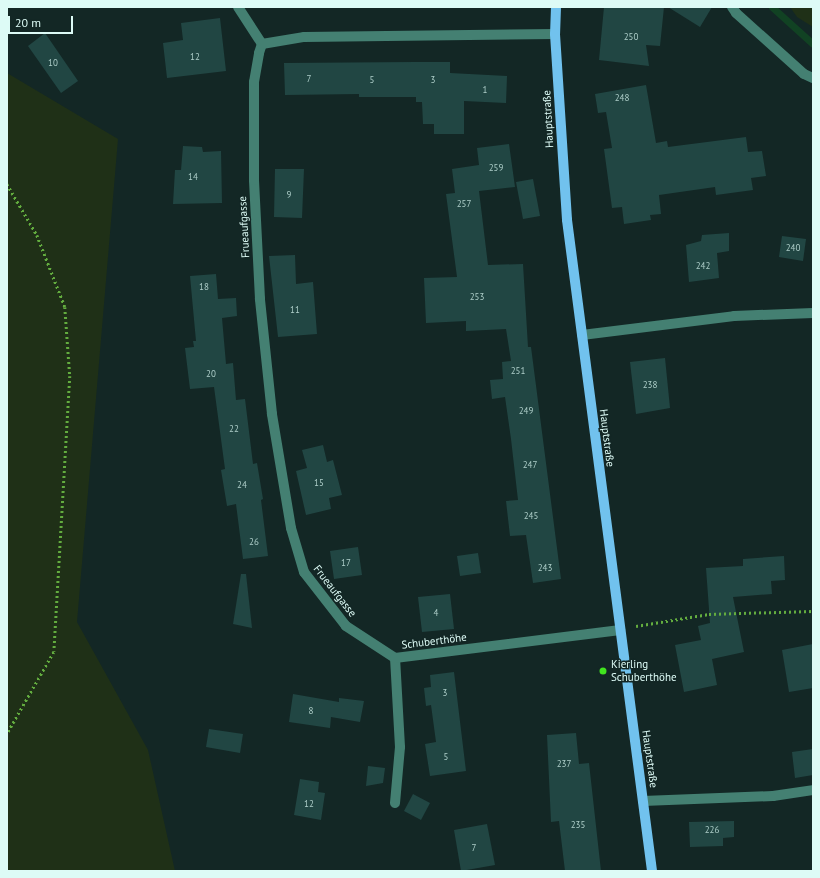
<!DOCTYPE html>
<html>
<head>
<meta charset="utf-8">
<style>
	body { margin:0 }
	#map { position:relative; width:820px; height:878px; overflow:hidden; background:#132725; font-family:"PT Sans",sans-serif }
	div>[style] { position:absolute }
	[style*='--x'] { left:calc(var(--x)*1px); top:calc(var(--y)*1px); width:calc(var(--w)*1px); rotate:calc(var(--a)*1deg) }
	.green>* { inset:0; background:#1f3017 }
	.stream>* { height:7px; margin:-3.5px; padding:0 3.5px; transform-origin:3.5px; border-radius:3.5px; background:#114223 }
	.building>* { inset:0; background:#214643 }
	.path>* { height:2.5px; margin-top:-1.25px; transform-origin:0; background:repeating-linear-gradient(90deg,#63ad3f 0 2px,transparent 0 5px) }
	.minor>* { height:10px; margin:-5px; padding:0 5px; transform-origin:5px; border-radius:5px; background:#448072 }
	.major>* { height:10px; margin:-5px; padding:0 5px; transform-origin:5px; border-radius:5px; background:#71c2ee }
	.dots>* { width:11px; height:11px; translate:-50% -50%; box-sizing:border-box; border:2px solid #132725; border-radius:50% }
	span { translate:-50% -50%; white-space:nowrap; text-align:center; line-height:1.15; -webkit-text-stroke:3px #132725; paint-order:stroke }
	.number-label { font-size:9px; color:#aecec9 }
	.number-label span { -webkit-text-stroke-width:0 }
	.street-label { font-size:11px; color:#ddfbf6 }
	.poi-label { font-size:11px; color:#ddfbf6 }
	.left { translate:0 -50%; text-align:left }
	.frame { position:absolute; inset:0; border:8px solid #ddfbf6; pointer-events:none }
	.scale { position:absolute; left:8px; top:16px; width:65px; height:18px; box-sizing:border-box; border:2px solid #ddfbf6; border-top:0; padding-left:5px; font-size:12px; line-height:14px; white-space:nowrap; color:#ddfbf6; -webkit-text-stroke:3px #132725; paint-order:stroke }
</style>
</head>
<body>
<div id="map">
	<div class="green">
		<div style="clip-path:polygon(790px 7px,813px 7px,813px 27px,797px 17px)"></div>
		<div style="clip-path:polygon(7px 73px,118px 139px,77px 622px,148px 750px,175px 871px,7px 871px)"></div>
	</div>
	<div class="stream">
		<div style="--x:772;--y:7;--w:55;--a:42.1"></div>
	</div>
	<div class="building">
		<div style="clip-path:polygon(604px 7px,664px 7px,660px 46px,646px 45px,649px 66px,599px 60px)"></div>
		<div style="clip-path:polygon(668px 7px,712px 7px,700px 27px)"></div>
		<div style="clip-path:polygon(220px 18px,226px 71px,167px 78px,163px 43px,183px 40px,181px 23px)"></div>
		<div style="clip-path:polygon(45px 33px,78px 81px,61px 93px,28px 46px)"></div>
		<div style="clip-path:polygon(415px 62px,450px 62px,450px 73px,507px 76px,506px 103px,464px 101px,464px 134px,434px 134px,434px 124px,423px 124px,422px 102px,416px 102px,416px 97px,359px 97px,359px 94px,285px 95px,284px 63px)"></div>
		<div style="clip-path:polygon(646px 85px,656px 143px,667px 141px,668px 147px,746px 137px,748px 152px,762px 151px,766px 176px,751px 178px,753px 190px,716px 195px,715px 187px,659px 195px,661px 214px,650px 215px,651px 220px,624px 224px,622px 207px,612px 208px,604px 149px,612px 148px,606px 112px,598px 113px,595px 94px)"></div>
		<div style="clip-path:polygon(509px 144px,515px 187px,479px 191px,488px 265px,523px 264px,528px 347px,531px 347px,561px 579px,533px 583px,526px 535px,510px 536px,506px 501px,518px 500px,511px 439px,505px 397px,492px 399px,490px 380px,503px 379px,502px 362px,511px 361px,506px 329px,466px 331px,466px 321px,426px 323px,424px 278px,457px 277px,446px 194px,455px 193px,452px 169px,479px 165px,477px 148px)"></div>
		<div style="clip-path:polygon(183px 146px,202px 147px,203px 152px,221px 151px,222px 203px,173px 204px,175px 170px,181px 170px)"></div>
		<div style="clip-path:polygon(275px 169px,304px 169px,302px 218px,274px 217px)"></div>
		<div style="clip-path:polygon(533px 179px,540px 216px,523px 219px,516px 182px)"></div>
		<div style="clip-path:polygon(729px 233px,729px 251px,717px 253px,719px 278px,689px 282px,686px 245px,701px 241px,702px 235px)"></div>
		<div style="clip-path:polygon(782px 236px,806px 239px,803px 261px,779px 257px)"></div>
		<div style="clip-path:polygon(295px 255px,296px 284px,313px 282px,317px 334px,278px 337px,269px 256px)"></div>
		<div style="clip-path:polygon(216px 274px,218px 299px,236px 298px,237px 316px,222px 318px,226px 364px,233px 363px,236px 400px,245px 399px,253px 464px,257px 463px,263px 499px,261px 500px,268px 556px,243px 559px,236px 504px,227px 506px,221px 470px,225px 469px,214px 387px,190px 389px,185px 348px,194px 347px,193px 341px,196px 341px,190px 276px)"></div>
		<div style="clip-path:polygon(665px 358px,670px 408px,636px 414px,630px 362px)"></div>
		<div style="clip-path:polygon(323px 445px,327px 462px,333px 460px,342px 495px,329px 498px,331px 509px,306px 515px,296px 471px,307px 468px,302px 450px)"></div>
		<div style="clip-path:polygon(358px 547px,362px 575px,334px 579px,330px 551px)"></div>
		<div style="clip-path:polygon(478px 553px,481px 573px,460px 576px,457px 556px)"></div>
		<div style="clip-path:polygon(784px 556px,785px 580px,771px 581px,772px 594px,733px 597px,744px 652px,712px 659px,717px 685px,684px 692px,675px 645px,701px 640px,698px 626px,710px 623px,706px 568px,743px 566px,743px 559px)"></div>
		<div style="clip-path:polygon(241px 574px,246px 574px,252px 628px,233px 624px)"></div>
		<div style="clip-path:polygon(450px 594px,454px 629px,422px 632px,418px 597px)"></div>
		<div style="clip-path:polygon(813px 644px,813px 688px,789px 692px,782px 650px)"></div>
		<div style="clip-path:polygon(454px 672px,466px 771px,430px 776px,425px 744px,436px 742px,431px 705px,426px 706px,424px 688px,431px 687px,430px 675px)"></div>
		<div style="clip-path:polygon(293px 694px,339px 702px,339px 698px,364px 701px,360px 722px,331px 717px,330px 728px,289px 722px)"></div>
		<div style="clip-path:polygon(209px 729px,243px 734px,240px 753px,206px 747px)"></div>
		<div style="clip-path:polygon(576px 733px,579px 764px,589px 763px,601px 871px,565px 871px,559px 821px,551px 822px,547px 735px)"></div>
		<div style="clip-path:polygon(813px 749px,813px 775px,795px 778px,792px 752px)"></div>
		<div style="clip-path:polygon(368px 766px,385px 768px,383px 783px,366px 786px)"></div>
		<div style="clip-path:polygon(300px 779px,319px 782px,318px 792px,325px 793px,321px 820px,294px 815px)"></div>
		<div style="clip-path:polygon(413px 794px,430px 803px,421px 820px,404px 811px)"></div>
		<div style="clip-path:polygon(734px 821px,734px 837px,723px 838px,723px 846px,690px 847px,689px 822px)"></div>
		<div style="clip-path:polygon(487px 824px,495px 865px,461px 871px,454px 830px)"></div>
	</div>
	<div class="path">
		<div style="--x:7;--y:184;--w:59;--a:59.5"></div>
		<div style="--x:37;--y:235;--w:77;--a:68.7"></div>
		<div style="--x:65;--y:307;--w:69;--a:85.9"></div>
		<div style="--x:70;--y:376;--w:276;--a:93.3"></div>
		<div style="--x:54;--y:652;--w:95;--a:119.8"></div>
		<div style="--x:636;--y:626;--w:74;--a:-9.3"></div>
		<div style="--x:709;--y:614;--w:104;--a:-1.7"></div>
	</div>
	<div class="minor">
		<div style="--x:238;--y:7;--w:44;--a:57"></div>
		<div style="--x:732;--y:7;--w:7;--a:56"></div>
		<div style="--x:736;--y:13;--w:91;--a:41.9"></div>
		<div style="--x:804;--y:74;--w:10;--a:24"></div>
		<div style="--x:582;--y:335;--w:153;--a:-7.1"></div>
		<div style="--x:734;--y:316;--w:79;--a:-2.2"></div>
		<div style="--x:395;--y:658;--w:59;--a:-146.9"></div>
		<div style="--x:346;--y:626;--w:68;--a:-127.9"></div>
		<div style="--x:304;--y:572;--w:46;--a:-106.5"></div>
		<div style="--x:291;--y:528;--w:116;--a:-99.5"></div>
		<div style="--x:272;--y:414;--w:116;--a:-96"></div>
		<div style="--x:260;--y:299;--w:119;--a:-92.9"></div>
		<div style="--x:254;--y:180;--w:98;--a:-90"></div>
		<div style="--x:254;--y:82;--w:29;--a:-80"></div>
		<div style="--x:259;--y:53;--w:9;--a:-72"></div>
		<div style="--x:262;--y:44;--w:43;--a:-9.5"></div>
		<div style="--x:304;--y:37;--w:251;--a:-0.7"></div>
		<div style="--x:643;--y:801;--w:130;--a:-2.2"></div>
		<div style="--x:773;--y:796;--w:40;--a:-8.5"></div>
		<div style="--x:395;--y:803;--w:56;--a:-84.9"></div>
		<div style="--x:400;--y:747;--w:89;--a:-93.2"></div>
		<div style="--x:395;--y:658;--w:227;--a:-7.1"></div>
	</div>
	<div class="major">
		<div style="--x:556;--y:7;--w:27;--a:92"></div>
		<div style="--x:555;--y:34;--w:186;--a:86.3"></div>
		<div style="--x:567;--y:220;--w:657;--a:82.56"></div>
	</div>
	<div class="dots">
		<div style="left:603px;top:671px;background:#41e51f"></div>
	</div>
	<div class="number-label">
		<span style="left:631px;top:37px">250</span>
		<span style="left:195px;top:57px">12</span>
		<span style="left:53px;top:63px">10</span>
		<span style="left:309px;top:79px">7</span>
		<span style="left:372px;top:80px">5</span>
		<span style="left:433px;top:80px">3</span>
		<span style="left:485px;top:90px">1</span>
		<span style="left:622px;top:98px">248</span>
		<span style="left:496px;top:168px">259</span>
		<span style="left:193px;top:177px">14</span>
		<span style="left:289px;top:195px">9</span>
		<span style="left:464px;top:204px">257</span>
		<span style="left:793px;top:248px">240</span>
		<span style="left:703px;top:266px">242</span>
		<span style="left:204px;top:287px">18</span>
		<span style="left:477px;top:297px">253</span>
		<span style="left:295px;top:310px">11</span>
		<span style="left:518px;top:371px">251</span>
		<span style="left:211px;top:374px">20</span>
		<span style="left:650px;top:385px">238</span>
		<span style="left:526px;top:411px">249</span>
		<span style="left:234px;top:429px">22</span>
		<span style="left:530px;top:465px">247</span>
		<span style="left:319px;top:483px">15</span>
		<span style="left:242px;top:485px">24</span>
		<span style="left:531px;top:516px">245</span>
		<span style="left:254px;top:542px">26</span>
		<span style="left:346px;top:563px">17</span>
		<span style="left:545px;top:568px">243</span>
		<span style="left:436px;top:613px">4</span>
		<span style="left:445px;top:693px">3</span>
		<span style="left:311px;top:711px">8</span>
		<span style="left:446px;top:757px">5</span>
		<span style="left:564px;top:764px">237</span>
		<span style="left:309px;top:804px">12</span>
		<span style="left:578px;top:825px">235</span>
		<span style="left:712px;top:830px">226</span>
		<span style="left:474px;top:848px">7</span>
	</div>
	<div class="street-label">
		<span style="left:548px;top:119px;rotate:-93deg">Hauptstraße</span>
		<span style="left:244px;top:227px;rotate:-93deg">Frueaufgasse</span>
		<span style="left:607px;top:438px;rotate:83deg">Hauptstraße</span>
		<span style="left:335px;top:591px;rotate:52deg">Frueaufgasse</span>
		<span style="left:434px;top:641px;rotate:-7deg">Schuberthöhe</span>
		<span style="left:650px;top:759px;rotate:82deg">Hauptstraße</span>
	</div>
	<div class="poi-label">
		<span class="left" style="left:611px;top:671px">Kierling<br>Schuberthöhe</span>
	</div>
	<div class="frame"></div>
	<div class="scale">20 m</div>
</div>
</body>
</html>
